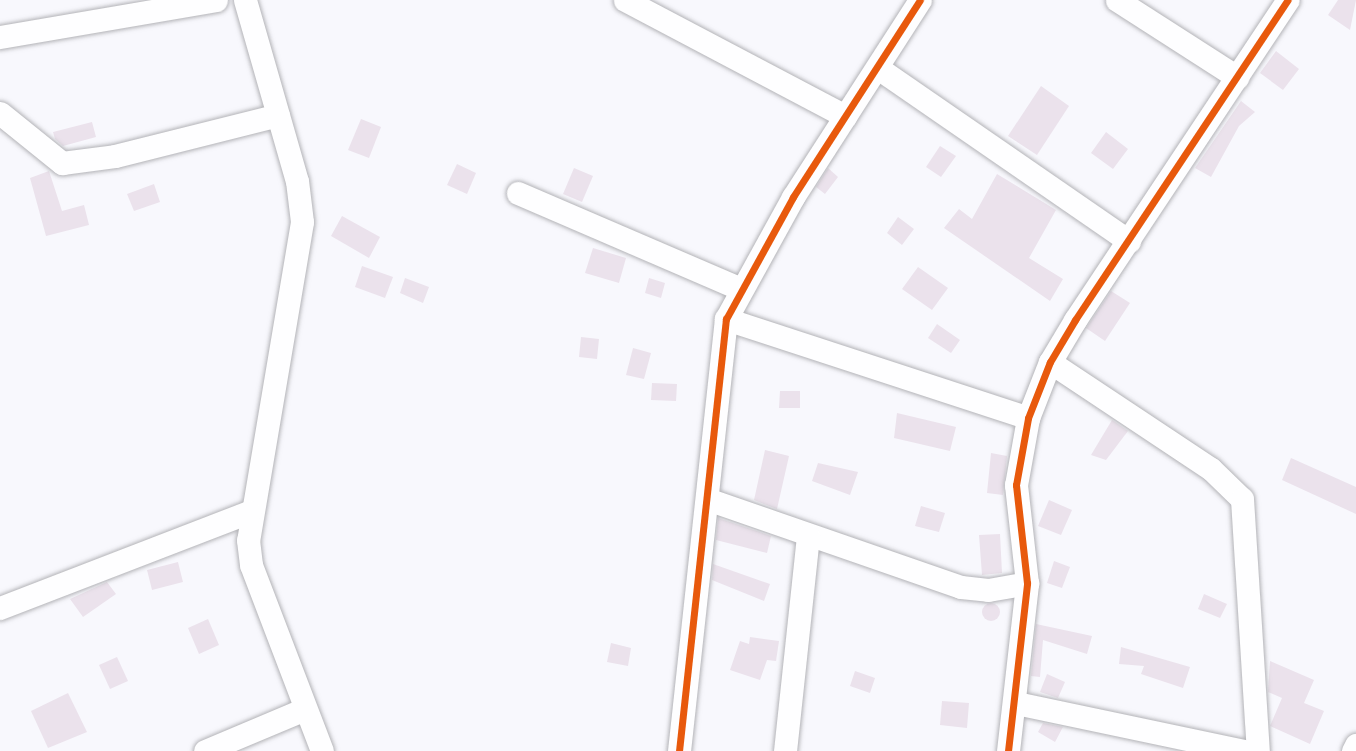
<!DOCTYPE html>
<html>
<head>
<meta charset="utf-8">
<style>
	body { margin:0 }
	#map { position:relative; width:1356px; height:751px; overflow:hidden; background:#f8f8fd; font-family:Arial,sans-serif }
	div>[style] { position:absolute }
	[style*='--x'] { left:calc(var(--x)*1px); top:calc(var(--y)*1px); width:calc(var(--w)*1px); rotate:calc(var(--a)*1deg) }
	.building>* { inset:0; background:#ebe2ec }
	.round { border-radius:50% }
	.roads { filter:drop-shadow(0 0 2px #b3b3b7) drop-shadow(0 0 2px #b3b3b7) }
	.street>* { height:23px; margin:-11.5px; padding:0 11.5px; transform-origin:11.5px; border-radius:11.5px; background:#fefeff }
	.cycleway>* { height:7px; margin:-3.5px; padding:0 3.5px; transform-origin:3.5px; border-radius:3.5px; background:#e8590c }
	span { translate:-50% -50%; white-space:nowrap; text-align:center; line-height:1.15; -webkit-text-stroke:6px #fff; paint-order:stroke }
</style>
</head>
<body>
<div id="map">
	<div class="building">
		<div style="clip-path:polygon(1338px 0,1356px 0,1350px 30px,1328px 15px)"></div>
		<div style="clip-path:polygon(1276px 51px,1299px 69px,1283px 90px,1260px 73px)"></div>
		<div style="clip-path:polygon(1041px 86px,1069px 106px,1037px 155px,1008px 136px)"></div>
		<div style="clip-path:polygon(1241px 101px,1255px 112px,1239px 126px,1211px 177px,1195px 168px)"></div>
		<div style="clip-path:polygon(361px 119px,381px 127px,369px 158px,348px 150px)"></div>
		<div style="clip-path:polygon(92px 122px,96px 137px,63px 146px,55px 139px,53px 132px)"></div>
		<div style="clip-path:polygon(1106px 132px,1128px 149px,1113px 169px,1091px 153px)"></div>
		<div style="clip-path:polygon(940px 146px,956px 156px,941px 177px,926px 167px)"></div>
		<div style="clip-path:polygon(457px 164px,476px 173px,467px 194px,447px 185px)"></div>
		<div style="clip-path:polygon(574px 168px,593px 176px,582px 202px,563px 194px)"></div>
		<div style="clip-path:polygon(828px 168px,838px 177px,825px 194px,816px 187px)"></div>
		<div style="clip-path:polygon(49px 171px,62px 211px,84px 205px,89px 225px,46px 236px,30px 178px)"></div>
		<div style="clip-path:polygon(997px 174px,1056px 210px,1029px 258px,1063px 279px,1050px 301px,944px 228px,959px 209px,972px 219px)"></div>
		<div style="clip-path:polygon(154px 184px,160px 202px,134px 211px,127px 194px)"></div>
		<div style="clip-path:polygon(342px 216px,380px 237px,369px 258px,331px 236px)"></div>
		<div style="clip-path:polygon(898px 217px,914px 229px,902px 245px,887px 233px)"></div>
		<div style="clip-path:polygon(593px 248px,626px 258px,619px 283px,585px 273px)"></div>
		<div style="clip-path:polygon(362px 266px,393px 277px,385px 298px,355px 287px)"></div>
		<div style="clip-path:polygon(918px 267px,948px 288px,932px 310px,902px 289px)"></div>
		<div style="clip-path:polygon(405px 278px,429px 287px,423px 303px,400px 293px)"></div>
		<div style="clip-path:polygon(649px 278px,665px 283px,661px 298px,645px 293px)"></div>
		<div style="clip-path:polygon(1111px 291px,1130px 303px,1105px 341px,1086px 328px)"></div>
		<div style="clip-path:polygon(937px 324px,960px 340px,951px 353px,928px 338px)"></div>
		<div style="clip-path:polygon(581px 337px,599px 339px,597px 359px,579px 357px)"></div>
		<div style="clip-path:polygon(633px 348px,651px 353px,644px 379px,626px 375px)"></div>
		<div style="clip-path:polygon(652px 383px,677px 384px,676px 401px,651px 400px)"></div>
		<div style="clip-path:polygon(780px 391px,800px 391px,800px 408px,779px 408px)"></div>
		<div style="clip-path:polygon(897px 413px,956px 427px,950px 451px,894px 438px)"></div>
		<div style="clip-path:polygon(1112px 420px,1128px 431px,1106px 460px,1091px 455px)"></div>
		<div style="clip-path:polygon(765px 450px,789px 456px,777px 509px,754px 500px)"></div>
		<div style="clip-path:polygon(991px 453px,1007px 456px,1003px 495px,987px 493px)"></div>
		<div style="clip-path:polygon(1291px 458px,1356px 487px,1356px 514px,1282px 480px)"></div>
		<div style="clip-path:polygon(818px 463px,858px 472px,850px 495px,812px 481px)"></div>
		<div style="clip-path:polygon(1049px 500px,1072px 510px,1061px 535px,1038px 526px)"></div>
		<div style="clip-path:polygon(921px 506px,945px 513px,939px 532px,915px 526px)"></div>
		<div style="clip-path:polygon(718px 518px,771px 536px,767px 553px,716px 540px)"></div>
		<div style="clip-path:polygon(1000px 534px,1002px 573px,982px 575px,979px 535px)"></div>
		<div style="clip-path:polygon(1054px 561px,1070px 567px,1062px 588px,1047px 583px)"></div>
		<div style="clip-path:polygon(178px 562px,183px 582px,152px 590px,147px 570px)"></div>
		<div style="clip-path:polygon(713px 564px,770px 584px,764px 601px,712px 580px)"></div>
		<div style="clip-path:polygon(107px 582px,116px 594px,83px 617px,70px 599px)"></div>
		<div style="clip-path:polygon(1204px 594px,1227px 604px,1220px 618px,1198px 609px)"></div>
		<div class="round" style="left:982px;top:603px;width:18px;height:18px"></div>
		<div style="clip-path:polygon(208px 619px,219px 645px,199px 654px,188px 628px)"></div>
		<div style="clip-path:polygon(1036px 624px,1092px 636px,1087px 654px,1043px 640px,1040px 677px,1031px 676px)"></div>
		<div style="clip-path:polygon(750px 637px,779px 641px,776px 661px,767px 660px,760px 680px,730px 670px,740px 641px,749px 644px)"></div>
		<div style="clip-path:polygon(611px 643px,631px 648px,628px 666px,607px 662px)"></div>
		<div style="clip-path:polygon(1121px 647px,1190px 667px,1183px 688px,1141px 674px,1144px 666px,1119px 664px)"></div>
		<div style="clip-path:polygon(117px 657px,128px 681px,110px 689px,99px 665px)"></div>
		<div style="clip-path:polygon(1270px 661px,1314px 680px,1304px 703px,1324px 711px,1310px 744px,1270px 726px,1282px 698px,1268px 692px)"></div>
		<div style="clip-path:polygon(855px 671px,875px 678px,870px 693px,850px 686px)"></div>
		<div style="clip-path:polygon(1047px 674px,1065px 682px,1058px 698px,1040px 692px)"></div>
		<div style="clip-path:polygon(68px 693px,87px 732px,48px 748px,31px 711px)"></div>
		<div style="clip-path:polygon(942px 701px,969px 703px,967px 728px,940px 725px)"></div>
		<div style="clip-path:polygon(1043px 723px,1063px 727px,1055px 742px,1038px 732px)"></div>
	</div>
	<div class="roads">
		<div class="street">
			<div style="--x:245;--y:0;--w:188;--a:74"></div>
			<div style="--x:297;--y:181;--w:41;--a:83"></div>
			<div style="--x:302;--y:222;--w:323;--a:99.6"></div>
			<div style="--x:248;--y:540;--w:25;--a:83"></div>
			<div style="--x:251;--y:565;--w:199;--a:69.1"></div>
			<div style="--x:625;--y:0;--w:249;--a:27.8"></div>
			<div style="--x:1117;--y:0;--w:143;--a:32.7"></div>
			<div style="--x:0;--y:37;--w:219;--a:-9.7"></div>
			<div style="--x:878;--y:68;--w:305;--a:34.6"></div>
			<div style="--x:0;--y:113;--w:80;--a:38.9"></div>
			<div style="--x:62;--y:163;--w:53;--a:-7.5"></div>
			<div style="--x:115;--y:156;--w:168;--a:-14.1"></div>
			<div style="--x:518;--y:193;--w:241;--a:23.3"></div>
			<div style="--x:726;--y:319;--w:318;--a:18.1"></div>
			<div style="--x:1050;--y:362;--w:193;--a:33.6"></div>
			<div style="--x:1211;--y:469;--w:43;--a:44.1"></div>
			<div style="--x:1242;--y:499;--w:253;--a:86.4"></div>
			<div style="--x:707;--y:499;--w:269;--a:19.1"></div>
			<div style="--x:961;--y:587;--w:27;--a:6"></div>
			<div style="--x:988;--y:590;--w:40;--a:-10"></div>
			<div style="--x:0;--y:608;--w:267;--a:-21.1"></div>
			<div style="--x:1016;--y:703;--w:233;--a:11.9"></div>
			<div style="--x:205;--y:751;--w:108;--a:-22.8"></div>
			<div style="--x:679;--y:751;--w:435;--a:-83.8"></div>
			<div style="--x:726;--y:319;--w:139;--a:-61.2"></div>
			<div style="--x:793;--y:197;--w:234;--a:-57.2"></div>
			<div style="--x:785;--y:751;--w:216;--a:-83.9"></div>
			<div style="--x:1008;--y:751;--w:169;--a:-83.5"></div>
			<div style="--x:1027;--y:583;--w:99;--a:-96.4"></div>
			<div style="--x:1016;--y:485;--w:68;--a:-79.8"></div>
			<div style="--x:1028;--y:418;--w:60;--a:-68.6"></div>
			<div style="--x:1050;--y:362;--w:49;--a:-59.2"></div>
			<div style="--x:1075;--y:320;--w:384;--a:-56.4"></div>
			<div style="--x:1353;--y:751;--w:7;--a:-63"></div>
		</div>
	</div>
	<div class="cycleway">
		<div style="--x:679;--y:751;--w:435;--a:-83.8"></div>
		<div style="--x:726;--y:319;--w:139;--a:-61.2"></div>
		<div style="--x:793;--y:197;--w:234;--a:-57.2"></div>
		<div style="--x:1008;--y:751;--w:169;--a:-83.5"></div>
		<div style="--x:1027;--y:583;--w:99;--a:-96.4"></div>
		<div style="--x:1016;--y:485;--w:68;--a:-79.8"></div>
		<div style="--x:1028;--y:418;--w:60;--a:-68.6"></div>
		<div style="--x:1050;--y:362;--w:49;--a:-59.2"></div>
		<div style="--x:1075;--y:320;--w:384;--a:-56.4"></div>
	</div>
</div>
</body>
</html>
